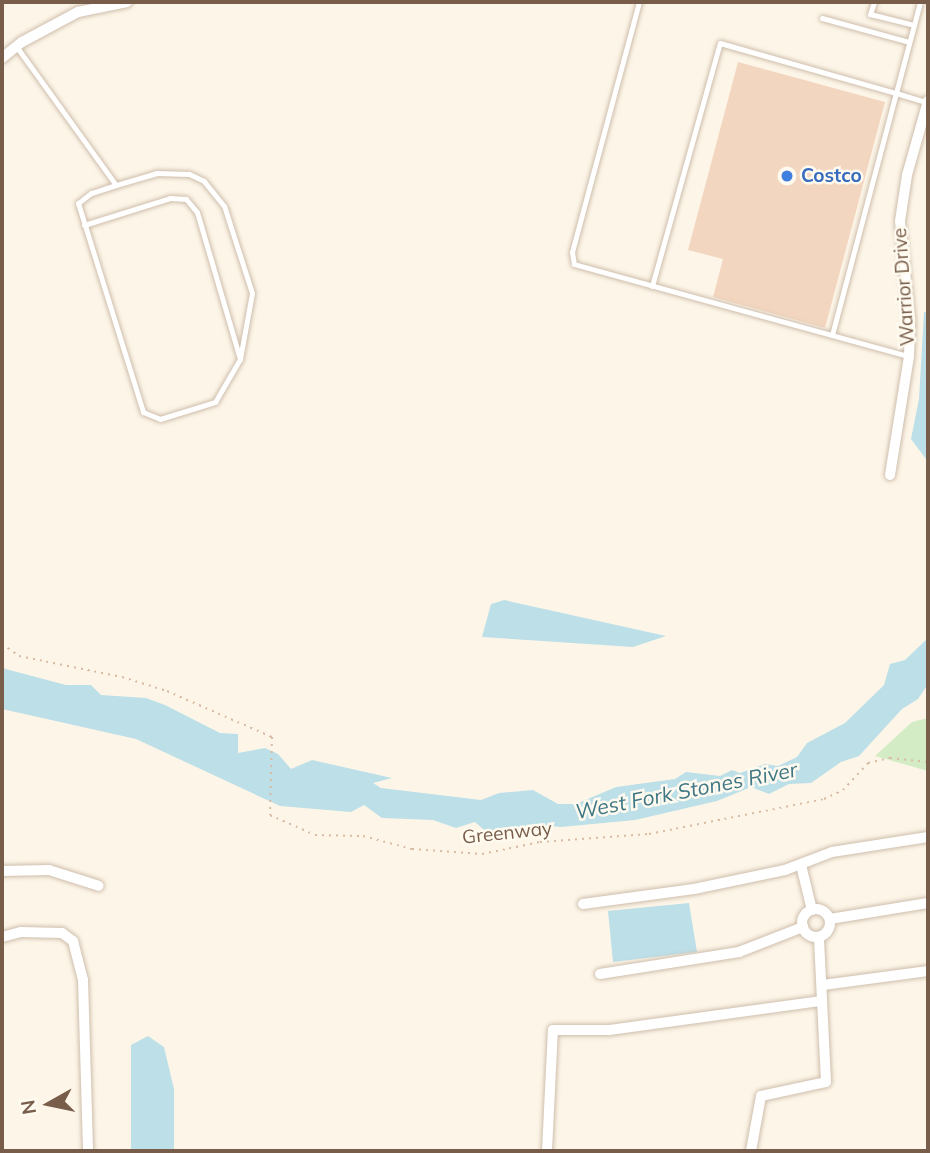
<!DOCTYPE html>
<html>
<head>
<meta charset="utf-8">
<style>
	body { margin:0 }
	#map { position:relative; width:930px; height:1153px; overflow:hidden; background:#fdf6e8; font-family:Mulish,sans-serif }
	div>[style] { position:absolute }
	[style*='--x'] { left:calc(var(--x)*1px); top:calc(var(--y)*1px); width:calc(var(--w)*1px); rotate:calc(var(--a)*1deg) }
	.green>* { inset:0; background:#d3ecc6 }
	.water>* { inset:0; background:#bcdfe8 }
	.building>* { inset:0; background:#f3d6bf }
	.path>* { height:2px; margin-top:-1px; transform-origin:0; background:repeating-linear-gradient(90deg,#d9baa2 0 2px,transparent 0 7px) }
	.roads { filter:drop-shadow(0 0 2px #cfbead) drop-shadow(0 0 2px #cfbead) }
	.lane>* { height:5px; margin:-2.5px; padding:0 2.5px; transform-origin:2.5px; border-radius:2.5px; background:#fff }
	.street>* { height:10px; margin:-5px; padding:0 5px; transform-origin:5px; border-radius:5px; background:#fff }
	.street>.ring { margin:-5px; padding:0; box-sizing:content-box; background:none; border:10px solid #fff; border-radius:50% }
	.dots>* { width:19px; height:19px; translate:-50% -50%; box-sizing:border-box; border:4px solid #fffaef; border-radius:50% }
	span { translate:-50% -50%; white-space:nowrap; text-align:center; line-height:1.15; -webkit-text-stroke:5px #fffaef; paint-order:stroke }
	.shop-label { font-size:19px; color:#366cbe; font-weight:700 }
	.left { translate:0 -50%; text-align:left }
	.street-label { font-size:19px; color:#785d4b }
	.water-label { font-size:21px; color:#407785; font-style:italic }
	.frame { position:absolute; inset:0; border:4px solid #785d4b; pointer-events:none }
	.north { position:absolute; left:14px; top:1069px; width:70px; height:70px; -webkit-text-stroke:5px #fffaef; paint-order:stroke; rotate:261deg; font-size:19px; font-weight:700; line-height:28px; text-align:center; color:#785d4b }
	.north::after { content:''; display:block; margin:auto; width:24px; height:32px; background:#785d4b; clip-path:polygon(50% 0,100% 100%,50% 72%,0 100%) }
</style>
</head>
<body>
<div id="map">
	<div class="green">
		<div style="clip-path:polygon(928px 718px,928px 771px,875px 756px,912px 722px)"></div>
	</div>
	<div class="water">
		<div style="clip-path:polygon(924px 312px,928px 313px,926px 459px,911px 439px,919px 399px)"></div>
		<div style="clip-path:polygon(504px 600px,666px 636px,633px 647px,482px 637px,491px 604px)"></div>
		<div style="clip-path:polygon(928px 638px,928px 684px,918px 699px,902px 709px,859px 756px,841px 762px,811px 783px,789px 784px,769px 794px,751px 787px,717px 801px,635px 820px,561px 827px,541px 825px,491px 836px,475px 822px,456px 828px,433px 820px,382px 818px,364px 805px,351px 812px,280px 806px,136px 739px,2px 709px,2px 668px,66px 685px,91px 685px,101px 695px,146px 698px,165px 705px,220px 733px,238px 734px,238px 753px,265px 748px,278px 754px,291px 769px,312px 760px,392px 778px,373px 783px,381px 788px,481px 800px,499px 793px,533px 790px,558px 804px,576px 804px,616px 787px,675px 779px,686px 772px,720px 776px,732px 770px,740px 773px,765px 764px,778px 766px,797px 757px,807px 743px,845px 723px,884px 685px,890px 664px,905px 660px)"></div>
		<div style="clip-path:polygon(689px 903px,697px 952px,613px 962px,608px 911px)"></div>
		<div style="clip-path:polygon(148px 1036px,164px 1047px,174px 1089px,174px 1151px,131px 1151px,131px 1045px)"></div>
	</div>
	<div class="building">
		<div style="clip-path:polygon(738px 62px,885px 102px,825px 328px,713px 297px,723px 259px,688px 250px)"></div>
	</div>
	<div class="path">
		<div style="--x:2;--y:644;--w:21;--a:35"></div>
		<div style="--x:19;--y:656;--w:105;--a:11.5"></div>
		<div style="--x:122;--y:677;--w:47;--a:17.3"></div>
		<div style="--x:167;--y:691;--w:115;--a:23.7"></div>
		<div style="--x:272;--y:737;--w:78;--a:91.5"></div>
		<div style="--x:270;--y:815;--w:49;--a:24"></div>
		<div style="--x:315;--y:835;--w:48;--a:1.2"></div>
		<div style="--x:363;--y:836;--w:51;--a:14.9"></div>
		<div style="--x:412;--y:849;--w:70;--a:4.1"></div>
		<div style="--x:482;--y:854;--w:59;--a:-11.7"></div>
		<div style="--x:540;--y:842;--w:109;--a:-4.2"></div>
		<div style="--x:649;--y:834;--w:178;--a:-11.3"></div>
		<div style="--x:824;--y:799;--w:21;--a:-25"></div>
		<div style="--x:843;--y:790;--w:37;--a:-47"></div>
		<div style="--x:868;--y:763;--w:23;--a:-13"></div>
		<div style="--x:890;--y:758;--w:38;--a:6"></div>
	</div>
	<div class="roads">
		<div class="lane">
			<div style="--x:639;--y:2;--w:259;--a:105"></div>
			<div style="--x:572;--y:252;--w:12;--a:81"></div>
			<div style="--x:574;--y:264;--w:347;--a:15.4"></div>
			<div style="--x:874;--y:2;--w:13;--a:108"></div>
			<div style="--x:870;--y:14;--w:45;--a:14"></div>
			<div style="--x:822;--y:18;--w:90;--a:15.4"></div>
			<div style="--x:16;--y:46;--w:171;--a:54.3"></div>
			<div style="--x:116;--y:185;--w:26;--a:162"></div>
			<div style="--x:91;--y:193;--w:16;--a:142"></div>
			<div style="--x:78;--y:203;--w:219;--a:72.7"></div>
			<div style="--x:143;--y:412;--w:18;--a:22"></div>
			<div style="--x:160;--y:419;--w:58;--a:-17.2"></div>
			<div style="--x:215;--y:402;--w:50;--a:-59.8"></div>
			<div style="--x:240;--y:359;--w:67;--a:-79.7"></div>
			<div style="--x:252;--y:293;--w:91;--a:-107.8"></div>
			<div style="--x:224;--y:206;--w:32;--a:-129"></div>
			<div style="--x:204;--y:181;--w:17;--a:-155"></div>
			<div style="--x:189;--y:174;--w:32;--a:-178"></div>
			<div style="--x:157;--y:173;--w:43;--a:163.7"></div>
			<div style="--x:84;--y:225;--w:90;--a:-17.4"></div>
			<div style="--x:170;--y:198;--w:16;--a:4"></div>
			<div style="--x:186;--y:199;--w:17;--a:50"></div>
			<div style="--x:197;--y:212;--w:150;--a:73.7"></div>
			<div style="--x:652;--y:286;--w:252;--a:-74.4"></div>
			<div style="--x:720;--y:43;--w:183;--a:15.9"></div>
			<div style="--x:896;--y:93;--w:94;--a:-75.2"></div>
			<div style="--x:832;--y:335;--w:250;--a:-75.2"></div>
			<div style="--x:896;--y:93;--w:34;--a:17"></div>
		</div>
		<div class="street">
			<div style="--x:2;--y:58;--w:26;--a:-39"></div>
			<div style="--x:22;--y:42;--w:64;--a:-28.2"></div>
			<div style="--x:78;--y:12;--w:50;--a:-11.5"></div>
			<div style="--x:890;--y:475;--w:121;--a:-80.9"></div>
			<div style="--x:909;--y:356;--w:35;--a:-88"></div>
			<div style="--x:910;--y:321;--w:100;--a:-95.7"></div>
			<div style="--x:900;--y:221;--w:47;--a:-81.3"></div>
			<div style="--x:907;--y:175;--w:77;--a:-74.2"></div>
			<div style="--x:801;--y:865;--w:46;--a:76.3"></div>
			<div style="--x:2;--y:871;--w:47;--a:-1.2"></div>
			<div style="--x:49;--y:870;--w:52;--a:17.7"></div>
			<div style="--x:583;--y:904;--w:112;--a:-7.7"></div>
			<div style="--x:694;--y:889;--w:93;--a:-11.8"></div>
			<div style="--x:785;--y:870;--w:50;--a:-21"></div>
			<div style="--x:832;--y:852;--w:97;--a:-8.9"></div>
			<div class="ring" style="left:802px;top:909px;width:18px;height:18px"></div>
			<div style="--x:830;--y:919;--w:99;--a:-9.3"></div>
			<div style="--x:2;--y:937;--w:20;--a:-15"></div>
			<div style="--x:21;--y:932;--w:41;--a:1.4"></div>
			<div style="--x:62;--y:933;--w:14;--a:36"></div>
			<div style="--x:73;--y:941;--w:40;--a:75.6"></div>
			<div style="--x:83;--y:980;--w:171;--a:88.3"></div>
			<div style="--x:600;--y:974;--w:141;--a:-9"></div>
			<div style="--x:739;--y:952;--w:69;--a:-21.3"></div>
			<div style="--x:823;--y:985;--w:106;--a:-7.6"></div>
			<div style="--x:547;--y:1151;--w:121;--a:-87.2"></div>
			<div style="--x:553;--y:1030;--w:56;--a:0"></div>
			<div style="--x:609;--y:1030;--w:215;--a:-7.8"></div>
			<div style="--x:751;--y:1151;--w:56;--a:-79.7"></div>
			<div style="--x:761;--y:1096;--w:66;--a:-12.2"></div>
			<div style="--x:826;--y:1082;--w:145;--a:-92.8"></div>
		</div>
	</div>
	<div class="dots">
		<div style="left:787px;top:176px;background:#3f7fe0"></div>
	</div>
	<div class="shop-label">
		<span class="left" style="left:801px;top:176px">Costco</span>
	</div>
	<div class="street-label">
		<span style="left:904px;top:287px;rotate:-94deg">Warrior Drive</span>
		<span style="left:507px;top:833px;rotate:-6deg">Greenway</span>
	</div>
	<div class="water-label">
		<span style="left:686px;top:790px;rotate:-11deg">West Fork Stones River</span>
	</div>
	<div class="frame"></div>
	<div class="north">N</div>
</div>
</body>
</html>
